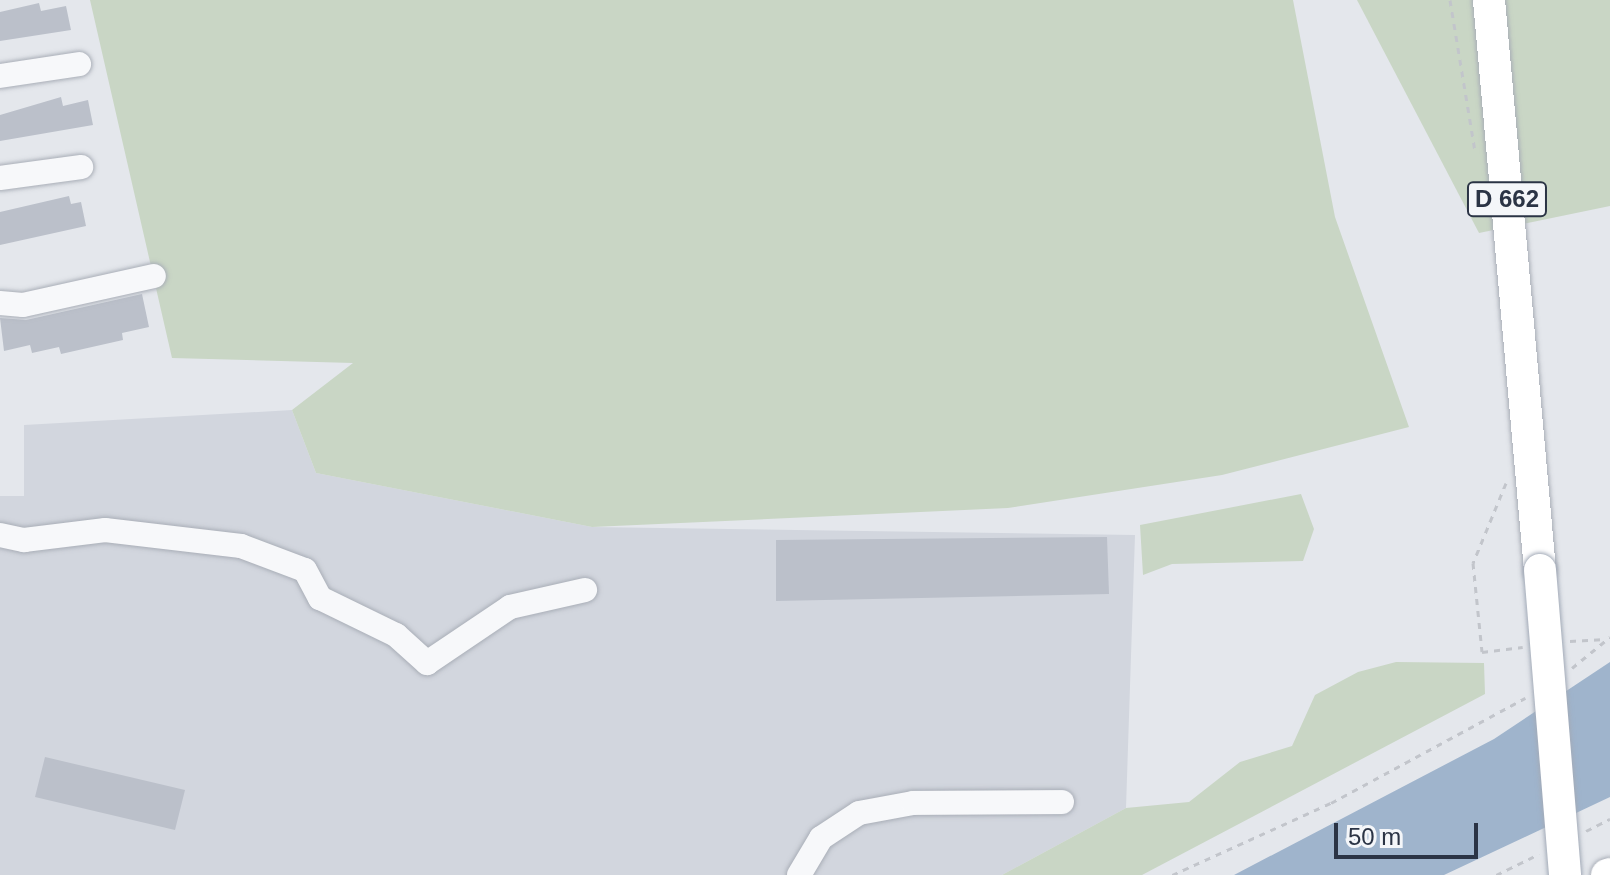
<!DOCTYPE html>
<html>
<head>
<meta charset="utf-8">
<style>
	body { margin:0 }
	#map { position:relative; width:1610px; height:875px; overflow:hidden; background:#e4e7ec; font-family:Arial,sans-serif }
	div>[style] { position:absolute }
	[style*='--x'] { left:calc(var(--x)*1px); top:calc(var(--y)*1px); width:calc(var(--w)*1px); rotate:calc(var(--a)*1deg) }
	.built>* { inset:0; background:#d2d6de }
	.green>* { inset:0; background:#c9d6c5 }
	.water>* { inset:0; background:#9fb4cc }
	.building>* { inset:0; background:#bbc0ca }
	.path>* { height:3px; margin-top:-1.5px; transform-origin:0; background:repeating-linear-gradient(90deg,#c2c5cb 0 6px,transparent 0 12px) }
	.roads { filter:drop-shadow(0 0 2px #a9aeb7) drop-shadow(0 0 2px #a9aeb7) }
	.minor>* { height:24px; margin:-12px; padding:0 12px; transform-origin:12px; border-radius:12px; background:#f7f8fa }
	.major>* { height:32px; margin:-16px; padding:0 16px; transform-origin:16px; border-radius:16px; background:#fff }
	.bridges { filter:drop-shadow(0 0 2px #a3abb8) drop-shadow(0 0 2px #a3abb8) }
	.major-bridge>* { height:32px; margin:-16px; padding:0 16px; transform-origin:16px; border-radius:16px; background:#fff }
	span { translate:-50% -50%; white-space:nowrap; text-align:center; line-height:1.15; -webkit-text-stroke:7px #f4f6f9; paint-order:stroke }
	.shield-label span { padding:2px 6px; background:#f4f6f9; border:2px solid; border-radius:6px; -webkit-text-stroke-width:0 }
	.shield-label { font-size:24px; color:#2b3445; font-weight:700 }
	.scale { position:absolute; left:1334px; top:823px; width:144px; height:36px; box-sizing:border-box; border:4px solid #2b3445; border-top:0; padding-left:10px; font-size:24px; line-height:28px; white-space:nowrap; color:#2b3445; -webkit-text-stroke:6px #f4f6f9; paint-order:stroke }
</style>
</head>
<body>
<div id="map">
	<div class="built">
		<div style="clip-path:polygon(292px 410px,316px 473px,592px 527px,1135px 535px,1126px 808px,1002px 875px,0 875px,0 496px,24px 496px,24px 425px)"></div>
	</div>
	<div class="green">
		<div style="clip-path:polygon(90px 0,1293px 0,1335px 217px,1409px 427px,1222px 475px,1008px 508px,592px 527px,316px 473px,292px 410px,353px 363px,172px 358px)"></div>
		<div style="clip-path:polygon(1357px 0,1610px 0,1610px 206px,1479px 233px)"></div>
		<div style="clip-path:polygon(1301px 494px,1314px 529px,1303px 561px,1172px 564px,1143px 575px,1140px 525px)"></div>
		<div style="clip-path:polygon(1396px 662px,1484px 663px,1485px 694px,1142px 875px,1002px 875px,1126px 808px,1189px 802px,1240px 762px,1292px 746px,1315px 695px,1358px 672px)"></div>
	</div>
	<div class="water">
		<div style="clip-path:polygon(1610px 662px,1610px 797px,1444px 875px,1234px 875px,1494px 739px)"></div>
	</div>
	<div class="building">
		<div style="clip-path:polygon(39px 3px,41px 11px,66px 6px,71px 30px,0 41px,0 12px)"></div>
		<div style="clip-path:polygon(61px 97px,63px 106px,88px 100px,93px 125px,0 141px,0 115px)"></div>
		<div style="clip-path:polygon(69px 196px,71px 204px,81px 202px,86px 226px,0 245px,0 212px)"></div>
		<div style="clip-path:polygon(142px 294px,149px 327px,122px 333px,123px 340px,61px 354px,59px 347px,32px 353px,30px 345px,4px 351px,0 318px,26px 320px)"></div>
		<div style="clip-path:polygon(1107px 537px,1109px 594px,776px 601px,776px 540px)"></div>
		<div style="clip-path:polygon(45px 757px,185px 790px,175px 830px,35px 797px)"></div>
	</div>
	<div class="path">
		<div style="--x:1450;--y:0;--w:153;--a:80.6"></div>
		<div style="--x:1506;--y:483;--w:87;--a:112.4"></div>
		<div style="--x:1473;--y:563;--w:89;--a:84.2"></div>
		<div style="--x:1482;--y:652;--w:41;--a:-7"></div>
		<div style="--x:1570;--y:641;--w:36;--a:-3"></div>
		<div style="--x:1572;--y:668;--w:49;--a:-39.2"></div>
		<div style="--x:1586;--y:831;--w:27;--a:-27"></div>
		<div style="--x:1172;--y:875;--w:175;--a:-24.4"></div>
		<div style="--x:1331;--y:803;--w:221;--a:-28.4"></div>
		<div style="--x:1496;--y:875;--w:48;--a:-26"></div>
	</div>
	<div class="roads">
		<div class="minor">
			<div style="--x:0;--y:76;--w:80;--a:-8.6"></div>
			<div style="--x:0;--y:178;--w:82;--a:-7.7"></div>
			<div style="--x:0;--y:303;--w:23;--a:5"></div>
			<div style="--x:23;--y:305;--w:134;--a:-12.5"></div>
			<div style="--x:0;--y:535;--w:25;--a:12"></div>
			<div style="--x:24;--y:540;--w:82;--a:-7"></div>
			<div style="--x:105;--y:530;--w:137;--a:6.7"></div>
			<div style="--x:241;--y:546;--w:68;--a:20.6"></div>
			<div style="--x:305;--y:570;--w:32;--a:62"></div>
			<div style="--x:320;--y:598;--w:85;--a:26"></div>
			<div style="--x:396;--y:635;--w:42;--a:42.1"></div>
			<div style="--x:427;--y:663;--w:100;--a:-34"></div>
			<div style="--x:510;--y:607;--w:77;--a:-12.8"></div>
			<div style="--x:799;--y:875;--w:43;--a:-59.3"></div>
			<div style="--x:821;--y:838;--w:45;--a:-33.3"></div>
			<div style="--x:859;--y:813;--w:55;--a:-10.5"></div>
			<div style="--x:913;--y:803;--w:149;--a:-0.4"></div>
		</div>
		<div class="major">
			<div style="--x:1489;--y:0;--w:572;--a:84.89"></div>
			<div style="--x:1607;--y:875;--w:3;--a:-18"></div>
		</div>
	</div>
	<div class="bridges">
		<div class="major-bridge">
			<div style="--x:1540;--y:570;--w:306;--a:85.3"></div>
		</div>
	</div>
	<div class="shield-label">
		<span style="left:1507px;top:199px">D 662</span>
	</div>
	<div class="scale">50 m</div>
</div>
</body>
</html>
